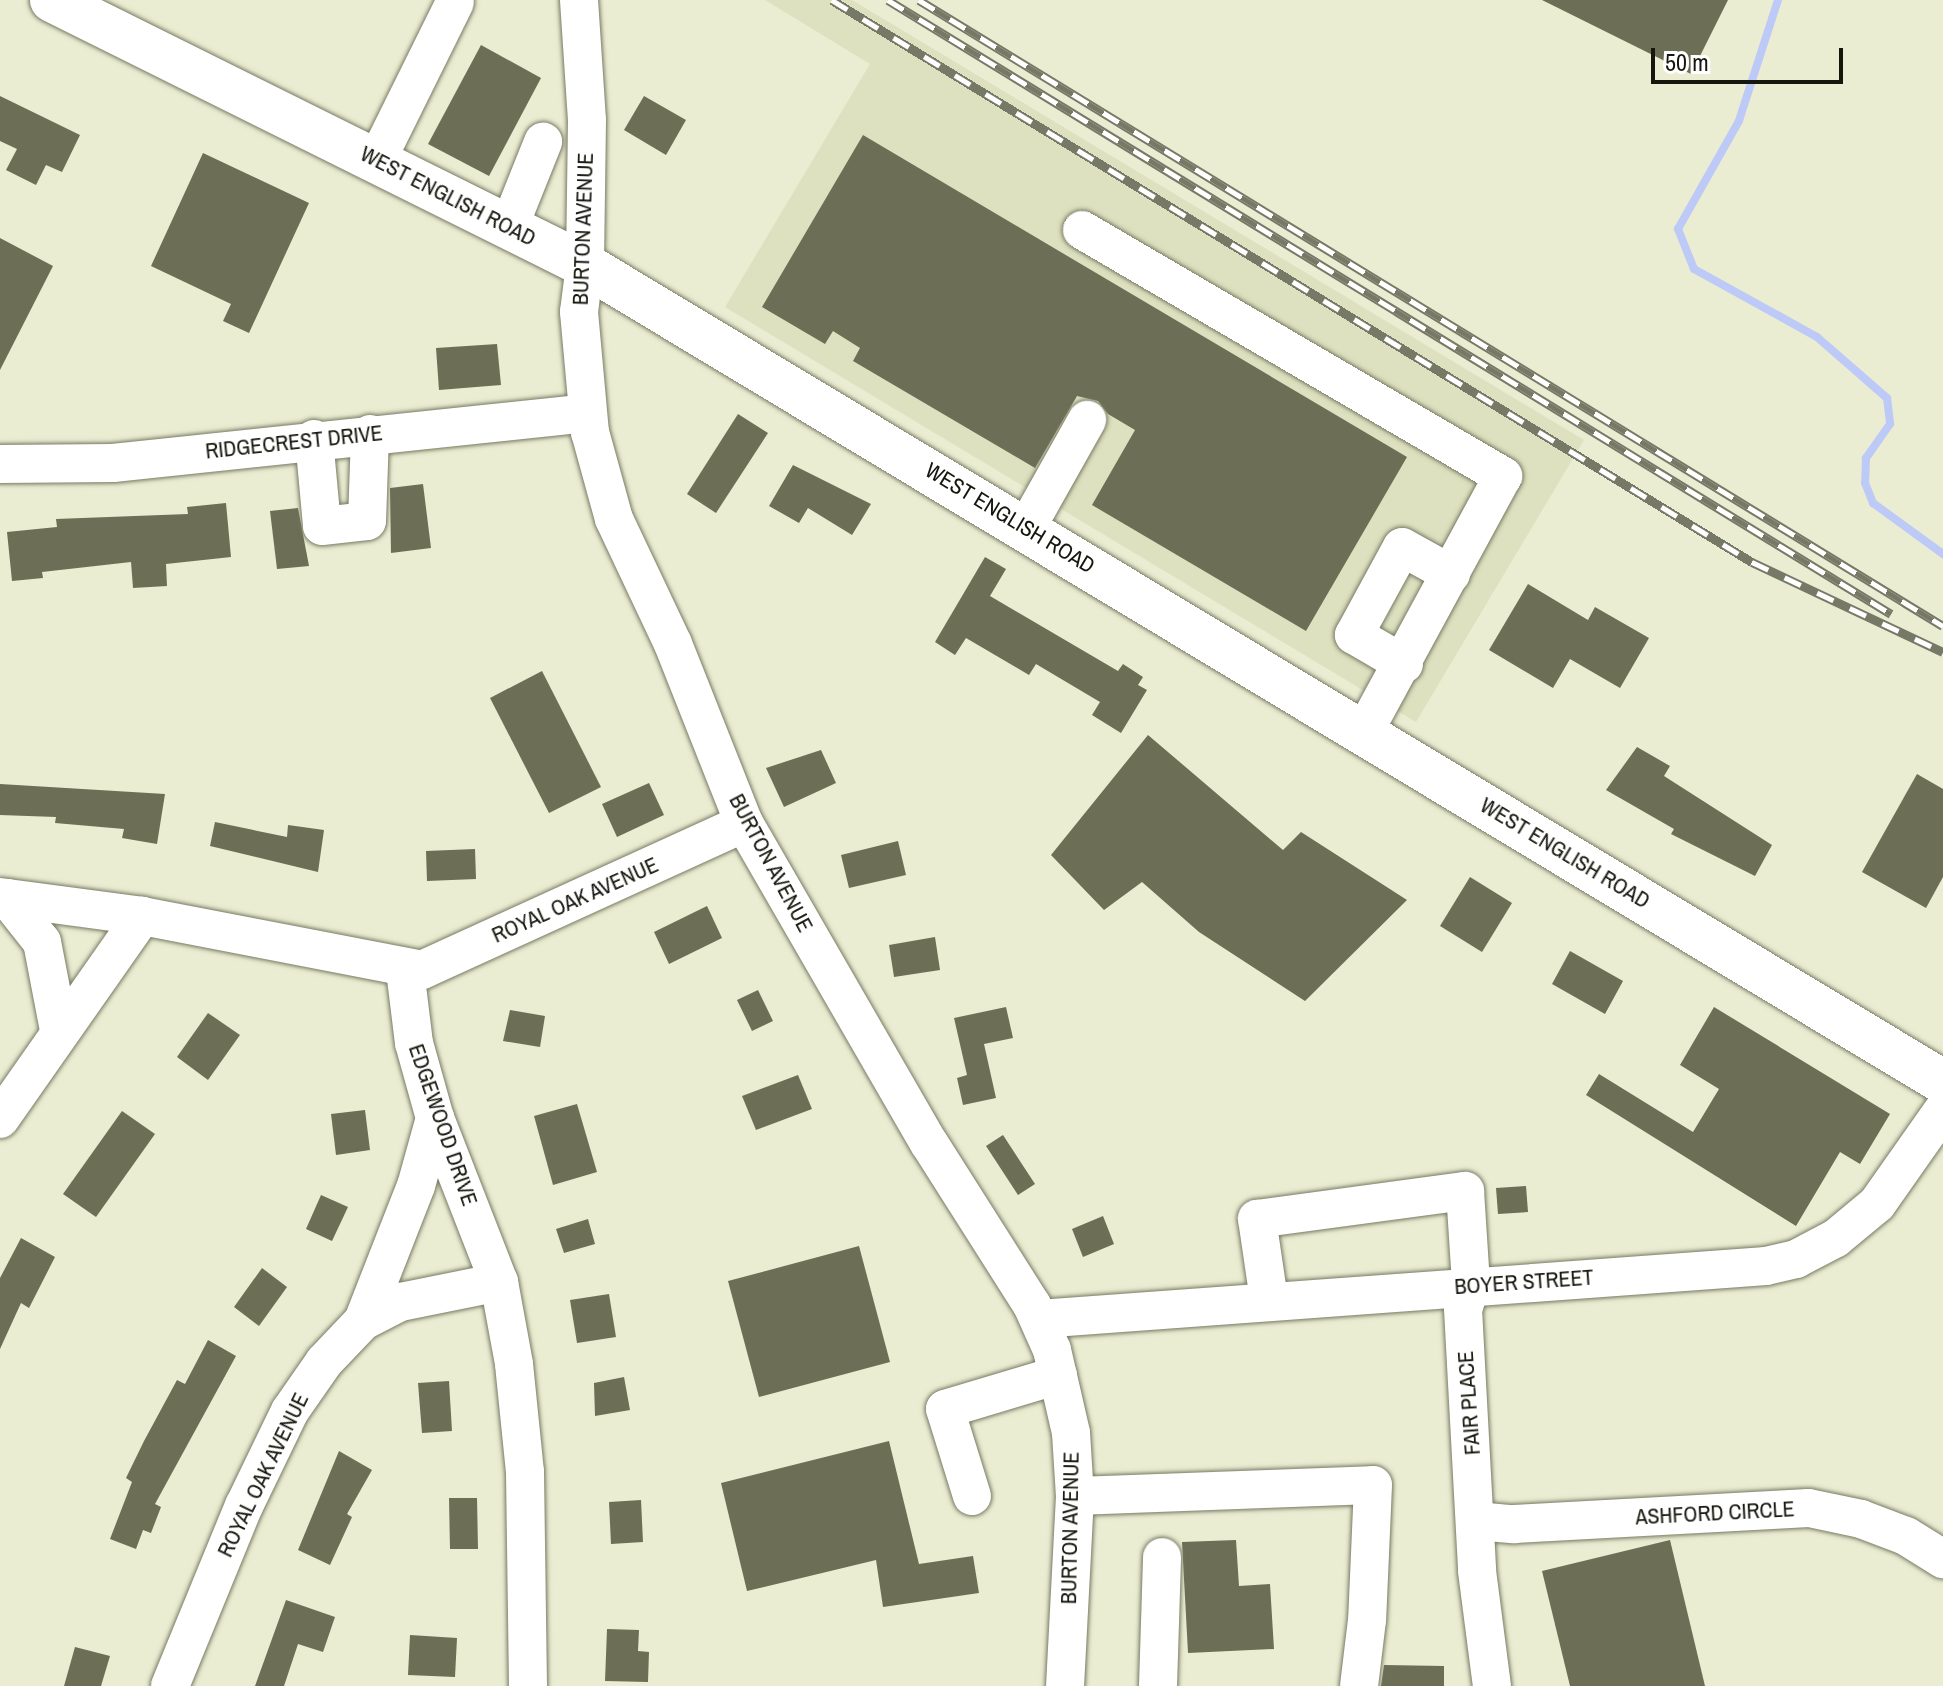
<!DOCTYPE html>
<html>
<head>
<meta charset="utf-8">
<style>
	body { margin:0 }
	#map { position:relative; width:1943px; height:1686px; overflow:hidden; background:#eaedd2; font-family:"Archivo Narrow",sans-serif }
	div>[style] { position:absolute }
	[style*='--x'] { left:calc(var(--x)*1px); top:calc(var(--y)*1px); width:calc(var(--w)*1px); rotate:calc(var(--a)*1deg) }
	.built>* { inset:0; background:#dde1bf }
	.stream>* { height:8px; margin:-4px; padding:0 4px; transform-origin:4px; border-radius:4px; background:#bdcaf8 }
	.building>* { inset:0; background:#6c6e56 }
	.roads { filter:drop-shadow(0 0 2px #787a63) drop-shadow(0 0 2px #787a63) }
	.minor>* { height:38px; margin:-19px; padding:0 19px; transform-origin:19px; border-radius:19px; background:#fff }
	.major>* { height:44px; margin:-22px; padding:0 22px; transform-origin:22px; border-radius:22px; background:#fff }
	.rail>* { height:9px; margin-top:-4.5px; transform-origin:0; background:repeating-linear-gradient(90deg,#fff 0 18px,#777967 0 36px); box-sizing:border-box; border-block:2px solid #777967 }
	span { translate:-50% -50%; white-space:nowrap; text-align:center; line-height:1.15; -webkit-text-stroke:7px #fff; paint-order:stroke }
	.street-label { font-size:22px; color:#15160c }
	.scale { position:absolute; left:1651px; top:48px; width:192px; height:36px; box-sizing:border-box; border:4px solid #15160c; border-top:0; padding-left:10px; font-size:24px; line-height:28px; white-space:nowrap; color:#15160c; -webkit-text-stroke:6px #fff; paint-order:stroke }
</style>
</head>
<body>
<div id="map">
	<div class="built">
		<div style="clip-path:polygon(765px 0,852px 0,1584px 440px,1416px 722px,725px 307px,870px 64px)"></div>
	</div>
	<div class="stream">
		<div style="--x:1778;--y:0;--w:127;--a:107.9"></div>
		<div style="--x:1739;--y:121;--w:124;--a:119.5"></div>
		<div style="--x:1678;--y:229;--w:43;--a:68.2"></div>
		<div style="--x:1694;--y:269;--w:141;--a:28.9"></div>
		<div style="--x:1817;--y:337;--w:93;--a:41.1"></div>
		<div style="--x:1887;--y:398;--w:26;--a:83"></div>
		<div style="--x:1890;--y:424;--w:42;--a:125.2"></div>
		<div style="--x:1866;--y:458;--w:25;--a:92"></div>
		<div style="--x:1865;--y:483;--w:22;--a:68"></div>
		<div style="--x:1873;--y:503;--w:87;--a:36.1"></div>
	</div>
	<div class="building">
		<div style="clip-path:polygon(1542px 0,1728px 0,1691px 74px)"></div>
		<div style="clip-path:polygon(481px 45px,541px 78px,489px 176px,428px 144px)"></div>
		<div style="clip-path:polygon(0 96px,80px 135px,62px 172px,46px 165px,36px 185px,6px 170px,17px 149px,0 141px)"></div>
		<div style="clip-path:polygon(644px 96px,686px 120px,666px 155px,624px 130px)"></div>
		<div style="clip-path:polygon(863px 135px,1407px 457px,1306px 631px,1092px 505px,1135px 430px,1108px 414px,1098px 401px,1077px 396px,1035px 468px,853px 361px,860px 348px,833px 331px,825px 344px,762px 307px)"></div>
		<div style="clip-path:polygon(203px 153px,309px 203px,249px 333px,223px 321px,231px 304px,151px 266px)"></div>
		<div style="clip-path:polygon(0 238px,53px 266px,0 370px)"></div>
		<div style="clip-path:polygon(497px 344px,501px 385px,439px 390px,436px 348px)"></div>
		<div style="clip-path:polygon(738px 414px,768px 433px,716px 513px,687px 494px)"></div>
		<div style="clip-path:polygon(793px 465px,871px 504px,852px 535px,808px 508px,799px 523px,769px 506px)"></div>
		<div style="clip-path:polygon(423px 484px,431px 548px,391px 553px,390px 488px)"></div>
		<div style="clip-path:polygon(226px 503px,231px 557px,166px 564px,167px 586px,133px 588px,131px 562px,42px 572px,43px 578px,12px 581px,7px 532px,57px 527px,56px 519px,188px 514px,187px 507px)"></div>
		<div style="clip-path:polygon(298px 508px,309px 566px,277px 569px,270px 511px)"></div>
		<div style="clip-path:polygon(985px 557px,1006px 569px,990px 596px,1118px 671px,1123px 664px,1143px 677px,1138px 685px,1147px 690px,1121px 733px,1092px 715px,1100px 702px,1036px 664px,1029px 675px,966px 638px,955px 655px,935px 642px)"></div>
		<div style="clip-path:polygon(1528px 584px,1588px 620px,1595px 607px,1649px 638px,1620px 688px,1570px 659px,1553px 688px,1489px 650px)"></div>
		<div style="clip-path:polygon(542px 671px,601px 787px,549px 813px,490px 698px)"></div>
		<div style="clip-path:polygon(1148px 735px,1283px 850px,1301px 832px,1407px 900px,1305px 1001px,1199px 932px,1142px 882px,1104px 910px,1051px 855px)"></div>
		<div style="clip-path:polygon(1637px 747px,1670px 766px,1664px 776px,1772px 845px,1755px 876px,1671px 834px,1674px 829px,1606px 790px)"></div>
		<div style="clip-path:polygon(821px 750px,836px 783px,784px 807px,766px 768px)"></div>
		<div style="clip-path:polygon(1917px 774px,1943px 789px,1943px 877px,1926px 908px,1862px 872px)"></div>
		<div style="clip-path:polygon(649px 783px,664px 815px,617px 837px,602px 804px)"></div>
		<div style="clip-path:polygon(0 784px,165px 794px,157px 844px,122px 838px,124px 829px,55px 823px,56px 817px,0 815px)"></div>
		<div style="clip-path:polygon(215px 822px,287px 837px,288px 825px,324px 830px,318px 872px,210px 846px)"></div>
		<div style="clip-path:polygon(898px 841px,906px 875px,849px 888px,841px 855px)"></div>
		<div style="clip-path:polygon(475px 849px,476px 879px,427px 881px,426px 851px)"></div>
		<div style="clip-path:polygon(1470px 877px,1512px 903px,1482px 952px,1440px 926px)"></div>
		<div style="clip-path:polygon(707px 906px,722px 938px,669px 964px,654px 932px)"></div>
		<div style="clip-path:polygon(935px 937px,940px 970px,894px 977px,889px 945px)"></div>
		<div style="clip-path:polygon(1570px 951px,1623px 981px,1605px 1014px,1552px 984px)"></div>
		<div style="clip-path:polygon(758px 990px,773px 1021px,752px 1031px,737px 1000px)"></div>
		<div style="clip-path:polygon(1006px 1007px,1013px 1038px,984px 1044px,996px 1098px,963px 1105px,957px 1078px,967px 1075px,954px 1018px)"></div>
		<div style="clip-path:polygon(1714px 1007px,1890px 1114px,1860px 1164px,1840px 1152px,1796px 1226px,1586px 1095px,1599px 1074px,1693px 1132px,1719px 1089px,1680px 1065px)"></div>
		<div style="clip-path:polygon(510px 1010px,545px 1016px,540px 1047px,503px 1041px)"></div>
		<div style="clip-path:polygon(208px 1013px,240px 1035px,208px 1080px,177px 1057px)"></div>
		<div style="clip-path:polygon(798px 1075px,812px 1109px,756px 1130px,742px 1096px)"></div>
		<div style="clip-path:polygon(577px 1104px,597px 1172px,553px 1185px,534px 1116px)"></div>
		<div style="clip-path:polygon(365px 1110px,370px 1150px,336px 1155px,331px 1114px)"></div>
		<div style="clip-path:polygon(122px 1111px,155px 1134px,96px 1217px,63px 1194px)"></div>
		<div style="clip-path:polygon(1003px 1135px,1035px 1184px,1018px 1195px,986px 1146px)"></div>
		<div style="clip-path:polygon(1526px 1186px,1528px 1212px,1498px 1214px,1496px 1188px)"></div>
		<div style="clip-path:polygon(321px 1195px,348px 1207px,332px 1241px,306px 1229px)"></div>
		<div style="clip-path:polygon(1103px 1216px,1114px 1244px,1083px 1257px,1072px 1229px)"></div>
		<div style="clip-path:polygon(588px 1219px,595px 1244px,564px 1253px,556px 1229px)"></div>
		<div style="clip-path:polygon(21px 1238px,55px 1257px,29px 1308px,21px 1303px,0 1349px,0 1278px)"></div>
		<div style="clip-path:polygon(859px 1246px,890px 1362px,759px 1397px,728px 1281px)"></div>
		<div style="clip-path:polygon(262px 1268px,287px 1287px,259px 1326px,234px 1307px)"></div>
		<div style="clip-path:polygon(609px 1294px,616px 1337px,577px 1343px,570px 1300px)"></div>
		<div style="clip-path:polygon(208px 1340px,236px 1356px,155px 1504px,161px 1507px,151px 1533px,143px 1530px,136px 1549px,110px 1539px,132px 1482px,126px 1478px,144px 1441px,177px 1380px,185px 1384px)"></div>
		<div style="clip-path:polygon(624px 1377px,630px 1410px,595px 1416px,594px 1383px)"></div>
		<div style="clip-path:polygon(449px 1381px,452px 1431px,422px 1433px,418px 1383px)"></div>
		<div style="clip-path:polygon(889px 1441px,919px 1564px,973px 1556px,979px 1593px,883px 1607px,876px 1560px,747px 1591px,721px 1483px)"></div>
		<div style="clip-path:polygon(339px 1451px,372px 1470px,347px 1514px,352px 1517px,330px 1565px,298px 1550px)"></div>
		<div style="clip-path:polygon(449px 1498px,477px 1498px,478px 1549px,450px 1549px)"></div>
		<div style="clip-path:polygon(641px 1500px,643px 1542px,611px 1544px,609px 1502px)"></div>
		<div style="clip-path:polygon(1236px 1540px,1239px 1586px,1270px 1584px,1274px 1649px,1188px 1653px,1182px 1542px)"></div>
		<div style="clip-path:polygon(1670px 1540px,1705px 1686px,1570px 1686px,1542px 1571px)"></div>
		<div style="clip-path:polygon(286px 1600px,335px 1617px,323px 1652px,298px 1644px,284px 1686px,255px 1686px)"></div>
		<div style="clip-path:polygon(607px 1629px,639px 1630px,638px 1651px,649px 1652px,648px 1682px,605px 1681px)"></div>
		<div style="clip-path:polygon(410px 1635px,457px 1638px,455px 1677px,408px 1675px)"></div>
		<div style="clip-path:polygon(75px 1647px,110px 1656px,101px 1686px,64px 1686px)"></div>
		<div style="clip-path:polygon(1384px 1665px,1444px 1666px,1444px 1686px,1381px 1686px)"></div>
	</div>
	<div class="roads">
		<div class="minor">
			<div style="--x:579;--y:0;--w:120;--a:86.2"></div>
			<div style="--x:587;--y:120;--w:145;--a:90.8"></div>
			<div style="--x:585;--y:265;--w:47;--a:97.3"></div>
			<div style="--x:579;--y:312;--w:121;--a:84.8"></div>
			<div style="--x:590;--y:432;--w:90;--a:74.6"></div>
			<div style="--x:614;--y:519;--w:138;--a:64.7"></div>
			<div style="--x:673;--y:644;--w:193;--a:68.4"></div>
			<div style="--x:744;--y:823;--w:370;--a:60"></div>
			<div style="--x:929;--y:1143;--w:192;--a:57.6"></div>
			<div style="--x:1032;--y:1305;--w:49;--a:66"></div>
			<div style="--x:1052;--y:1350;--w:85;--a:77.1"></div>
			<div style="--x:1071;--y:1433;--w:63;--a:86.4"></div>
			<div style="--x:1075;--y:1496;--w:190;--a:93"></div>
			<div style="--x:376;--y:162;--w:178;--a:-63.7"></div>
			<div style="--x:509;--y:227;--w:92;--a:-68.2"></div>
			<div style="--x:1082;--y:230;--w:488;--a:30.3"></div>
			<div style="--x:1503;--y:476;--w:291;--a:118.5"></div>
			<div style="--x:314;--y:439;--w:87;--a:84.7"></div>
			<div style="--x:322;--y:526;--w:45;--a:-6.3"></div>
			<div style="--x:367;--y:521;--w:87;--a:-88"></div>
			<div style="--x:0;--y:464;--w:113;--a:-0.5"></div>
			<div style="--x:113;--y:463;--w:477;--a:-6"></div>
			<div style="--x:1027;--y:527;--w:123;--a:-60.7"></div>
			<div style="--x:1404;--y:664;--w:58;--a:-149.9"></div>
			<div style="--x:1354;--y:635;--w:100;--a:-61.4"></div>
			<div style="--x:1402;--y:547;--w:56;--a:28.9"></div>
			<div style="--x:0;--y:897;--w:143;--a:7.6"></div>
			<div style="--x:142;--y:916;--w:285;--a:10.9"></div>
			<div style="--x:422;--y:970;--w:354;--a:-24.5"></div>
			<div style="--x:7;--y:898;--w:56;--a:51.5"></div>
			<div style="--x:42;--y:942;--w:90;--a:79.1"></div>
			<div style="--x:405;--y:970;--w:74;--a:83"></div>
			<div style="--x:414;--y:1043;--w:78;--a:74.4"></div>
			<div style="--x:435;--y:1118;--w:176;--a:68.7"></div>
			<div style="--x:499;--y:1282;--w:83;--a:79.6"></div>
			<div style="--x:514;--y:1364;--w:109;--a:84.2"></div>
			<div style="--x:525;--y:1472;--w:214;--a:89.2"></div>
			<div style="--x:0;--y:1119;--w:248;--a:-55"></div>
			<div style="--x:1269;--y:1300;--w:82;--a:-98.4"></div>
			<div style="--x:1257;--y:1219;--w:210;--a:-7.7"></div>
			<div style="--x:1465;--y:1191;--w:94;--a:86.3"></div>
			<div style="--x:1471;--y:1285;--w:25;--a:108"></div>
			<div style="--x:1463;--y:1309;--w:262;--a:86.9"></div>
			<div style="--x:1477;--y:1571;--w:116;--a:82.6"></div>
			<div style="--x:1039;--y:1319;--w:729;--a:-4.17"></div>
			<div style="--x:1766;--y:1266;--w:31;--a:-13"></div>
			<div style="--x:1796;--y:1259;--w:45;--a:-27.7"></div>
			<div style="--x:1836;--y:1238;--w:53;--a:-39.7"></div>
			<div style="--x:1877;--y:1204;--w:115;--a:-54.9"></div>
			<div style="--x:363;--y:1321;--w:145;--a:-68.6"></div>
			<div style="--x:416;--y:1186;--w:71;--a:-74.4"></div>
			<div style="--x:972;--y:1496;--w:91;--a:-107.2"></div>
			<div style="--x:945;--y:1409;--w:118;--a:-16.7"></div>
			<div style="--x:1075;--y:1496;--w:298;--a:-2.1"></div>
			<div style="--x:1373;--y:1485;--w:135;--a:92.5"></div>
			<div style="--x:1367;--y:1620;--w:66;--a:96.9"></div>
			<div style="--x:1476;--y:1521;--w:38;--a:5"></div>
			<div style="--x:1514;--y:1524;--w:295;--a:-3.1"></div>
			<div style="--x:1809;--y:1508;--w:53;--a:11.9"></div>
			<div style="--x:1861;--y:1519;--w:48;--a:20.7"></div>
			<div style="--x:1906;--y:1536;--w:44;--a:31.9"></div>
			<div style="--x:170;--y:1686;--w:195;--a:-67.7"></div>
			<div style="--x:244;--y:1506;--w:106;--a:-64.2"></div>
			<div style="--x:290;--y:1411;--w:60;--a:-55.2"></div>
			<div style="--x:324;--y:1362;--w:57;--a:-46.4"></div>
			<div style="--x:363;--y:1321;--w:42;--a:-27.2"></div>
			<div style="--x:400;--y:1302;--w:101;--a:-11.4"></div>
			<div style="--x:1158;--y:1686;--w:129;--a:-88.2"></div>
		</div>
		<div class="major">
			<div style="--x:52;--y:0;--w:595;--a:26.44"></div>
			<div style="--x:585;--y:265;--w:1585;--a:31.03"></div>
		</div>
	</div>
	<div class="rail">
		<div style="--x:832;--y:0;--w:1078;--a:31.42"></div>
		<div style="--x:1752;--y:562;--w:211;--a:25.2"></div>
		<div style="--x:888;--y:0;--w:1176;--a:31.47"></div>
		<div style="--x:919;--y:0;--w:1200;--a:31.44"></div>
	</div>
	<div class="street-label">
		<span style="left:448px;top:196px;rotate:27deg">WEST ENGLISH ROAD</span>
		<span style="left:583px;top:229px;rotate:-88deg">BURTON AVENUE</span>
		<span style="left:294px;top:442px;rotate:-6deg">RIDGECREST DRIVE</span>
		<span style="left:1010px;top:518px;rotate:31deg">WEST ENGLISH ROAD</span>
		<span style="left:1565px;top:853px;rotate:31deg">WEST ENGLISH ROAD</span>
		<span style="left:771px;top:863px;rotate:62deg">BURTON AVENUE</span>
		<span style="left:575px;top:900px;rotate:-24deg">ROYAL OAK AVENUE</span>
		<span style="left:443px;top:1125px;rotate:71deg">EDGEWOOD DRIVE</span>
		<span style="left:1524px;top:1282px;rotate:-4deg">BOYER STREET</span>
		<span style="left:1469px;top:1403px;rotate:-94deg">FAIR PLACE</span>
		<span style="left:263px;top:1475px;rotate:-64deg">ROYAL OAK AVENUE</span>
		<span style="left:1715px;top:1513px;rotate:-3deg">ASHFORD CIRCLE</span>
		<span style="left:1070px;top:1528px;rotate:-89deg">BURTON AVENUE</span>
	</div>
	<div class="scale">50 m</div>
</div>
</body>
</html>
